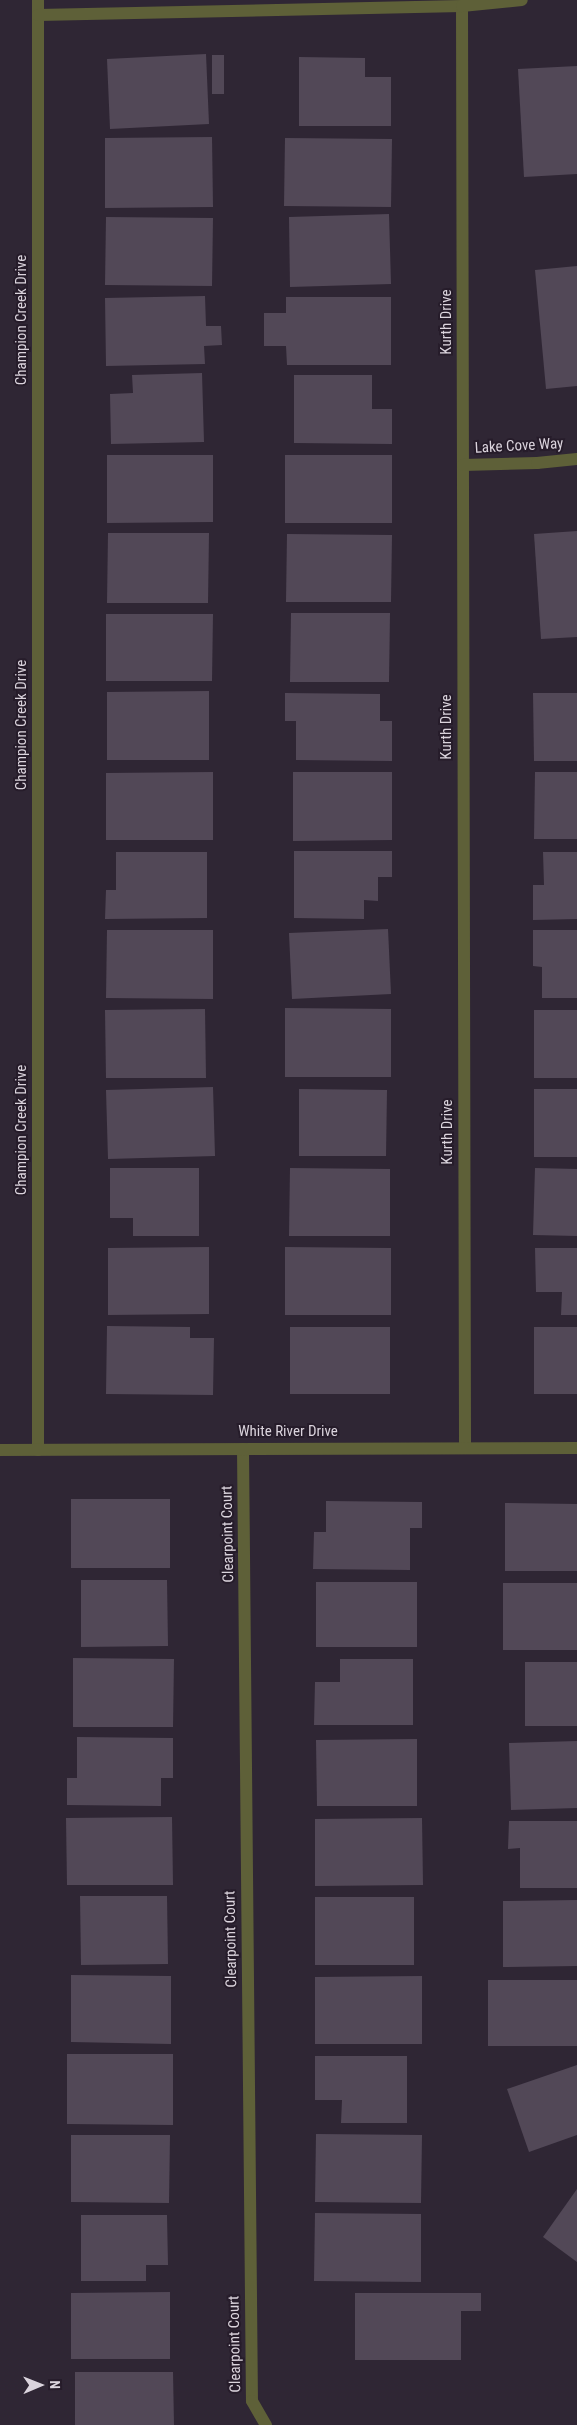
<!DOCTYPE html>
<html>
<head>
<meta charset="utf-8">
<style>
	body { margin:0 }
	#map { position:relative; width:577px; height:2425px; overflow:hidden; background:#2f2634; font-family:"Roboto Condensed",sans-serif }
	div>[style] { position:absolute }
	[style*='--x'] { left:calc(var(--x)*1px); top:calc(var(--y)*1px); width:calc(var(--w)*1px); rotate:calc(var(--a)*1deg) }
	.building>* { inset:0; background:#524857 }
	.minor>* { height:12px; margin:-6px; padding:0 6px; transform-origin:6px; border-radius:6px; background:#5e6038 }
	span { translate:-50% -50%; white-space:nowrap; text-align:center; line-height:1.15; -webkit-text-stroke:4px #261c2a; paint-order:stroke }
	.street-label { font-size:15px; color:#dbd4dd }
	.north { position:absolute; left:15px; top:2360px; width:50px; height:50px; -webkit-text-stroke:4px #261c2a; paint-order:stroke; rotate:89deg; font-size:14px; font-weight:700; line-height:20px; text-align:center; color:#dbd4dd }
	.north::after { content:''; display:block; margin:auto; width:18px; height:22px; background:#dbd4dd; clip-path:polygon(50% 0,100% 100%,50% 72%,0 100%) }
</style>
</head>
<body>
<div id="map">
	<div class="building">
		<div style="clip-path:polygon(206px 54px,209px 124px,110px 129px,107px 59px)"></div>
		<div style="clip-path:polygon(212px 55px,224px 55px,224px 94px,212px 94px)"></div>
		<div style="clip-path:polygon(299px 57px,365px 58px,365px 77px,391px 77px,391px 126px,299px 126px)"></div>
		<div style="clip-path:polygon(577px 66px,577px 174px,524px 177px,518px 69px)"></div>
		<div style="clip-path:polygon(212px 137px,213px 207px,105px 208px,105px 138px)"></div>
		<div style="clip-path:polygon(285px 138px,392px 139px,391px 207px,284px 206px)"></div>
		<div style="clip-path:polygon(389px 214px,391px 284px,290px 287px,289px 217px)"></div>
		<div style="clip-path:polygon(106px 217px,213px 218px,212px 286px,105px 285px)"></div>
		<div style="clip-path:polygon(577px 266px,577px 386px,546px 389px,535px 270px)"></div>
		<div style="clip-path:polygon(205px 296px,206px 326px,221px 326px,222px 345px,204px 346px,205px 364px,106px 366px,105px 298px)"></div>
		<div style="clip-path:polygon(286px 297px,391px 297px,391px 365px,287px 365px,286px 346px,264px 346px,264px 313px,286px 313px)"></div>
		<div style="clip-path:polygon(202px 373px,204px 442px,111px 444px,110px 394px,133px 393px,132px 375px)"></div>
		<div style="clip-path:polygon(294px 375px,372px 375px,372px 409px,392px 409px,392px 444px,294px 443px)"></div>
		<div style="clip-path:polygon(107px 455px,213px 455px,213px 522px,107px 523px)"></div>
		<div style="clip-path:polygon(285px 455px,392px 455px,392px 523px,285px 523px)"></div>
		<div style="clip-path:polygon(577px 531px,577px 637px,541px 639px,534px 534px)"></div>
		<div style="clip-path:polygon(108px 533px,209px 533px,208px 603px,107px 603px)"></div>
		<div style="clip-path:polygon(287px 534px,392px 535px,391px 602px,286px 602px)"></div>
		<div style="clip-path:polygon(291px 613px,390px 613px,389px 682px,290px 682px)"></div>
		<div style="clip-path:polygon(106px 614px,213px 614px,212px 681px,106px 681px)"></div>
		<div style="clip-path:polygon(209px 691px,209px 760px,107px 760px,107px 692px)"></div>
		<div style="clip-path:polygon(285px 693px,380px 694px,380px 721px,392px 721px,392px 761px,296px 760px,296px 721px,285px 721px)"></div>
		<div style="clip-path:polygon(533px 693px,577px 693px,577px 761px,534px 761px)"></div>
		<div style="clip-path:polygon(213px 772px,213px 840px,106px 840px,106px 773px)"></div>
		<div style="clip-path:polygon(293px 772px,392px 772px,392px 840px,293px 841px)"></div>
		<div style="clip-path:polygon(535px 772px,577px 772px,577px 839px,534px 839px)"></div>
		<div style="clip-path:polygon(294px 851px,392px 851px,392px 877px,378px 877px,378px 901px,364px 900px,364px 919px,294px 918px)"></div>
		<div style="clip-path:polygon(116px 852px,207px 852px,207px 918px,105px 919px,106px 890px,116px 890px)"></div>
		<div style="clip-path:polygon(543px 852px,577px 852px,577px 919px,533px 920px,533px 885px,544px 885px)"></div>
		<div style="clip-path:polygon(388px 929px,391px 994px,292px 999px,289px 933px)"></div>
		<div style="clip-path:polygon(107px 930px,213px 930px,213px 999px,106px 998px)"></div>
		<div style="clip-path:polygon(533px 930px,577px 930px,577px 998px,542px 998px,542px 967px,533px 966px)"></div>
		<div style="clip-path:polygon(285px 1008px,391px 1009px,391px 1077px,285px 1077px)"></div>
		<div style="clip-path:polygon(205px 1009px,206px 1078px,106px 1078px,105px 1010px)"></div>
		<div style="clip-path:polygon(534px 1010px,577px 1010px,577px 1078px,534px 1078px)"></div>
		<div style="clip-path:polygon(213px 1087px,215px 1156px,108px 1159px,106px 1090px)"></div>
		<div style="clip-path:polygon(299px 1089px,387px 1090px,386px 1156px,299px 1156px)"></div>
		<div style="clip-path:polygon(534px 1089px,577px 1089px,577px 1157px,534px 1157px)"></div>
		<div style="clip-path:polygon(110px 1168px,199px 1168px,199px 1236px,133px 1236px,133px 1218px,110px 1218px)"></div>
		<div style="clip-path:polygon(290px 1168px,390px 1169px,390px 1236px,289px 1236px)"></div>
		<div style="clip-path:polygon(535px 1168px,577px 1169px,577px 1236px,533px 1235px)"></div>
		<div style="clip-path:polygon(209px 1247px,209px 1314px,108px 1315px,108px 1248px)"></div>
		<div style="clip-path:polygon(285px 1247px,391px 1248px,391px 1315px,285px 1315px)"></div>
		<div style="clip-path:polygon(535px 1248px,577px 1248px,577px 1315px,561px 1315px,562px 1292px,536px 1292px)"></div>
		<div style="clip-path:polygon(107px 1326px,190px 1327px,190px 1338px,214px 1338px,213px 1395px,106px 1394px)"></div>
		<div style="clip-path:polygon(290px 1327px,390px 1327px,390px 1394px,290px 1394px)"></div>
		<div style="clip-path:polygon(534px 1327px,577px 1327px,577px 1394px,534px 1394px)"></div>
		<div style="clip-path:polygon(71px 1499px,170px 1499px,170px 1568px,71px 1568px)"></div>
		<div style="clip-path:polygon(326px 1501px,422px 1502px,422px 1528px,410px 1528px,410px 1570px,313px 1569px,314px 1532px,326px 1532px)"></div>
		<div style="clip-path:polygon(505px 1503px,577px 1504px,577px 1571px,505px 1571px)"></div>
		<div style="clip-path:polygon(81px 1580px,167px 1580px,168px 1646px,81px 1647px)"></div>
		<div style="clip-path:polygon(316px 1582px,417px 1582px,417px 1647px,316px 1647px)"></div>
		<div style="clip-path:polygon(503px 1583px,577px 1583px,577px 1650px,503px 1650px)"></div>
		<div style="clip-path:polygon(73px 1658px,174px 1659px,173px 1727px,73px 1727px)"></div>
		<div style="clip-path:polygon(340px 1659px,413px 1659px,413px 1725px,314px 1725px,315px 1682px,340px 1682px)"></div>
		<div style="clip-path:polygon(525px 1662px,577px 1662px,577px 1726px,525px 1726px)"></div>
		<div style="clip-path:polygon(77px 1737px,173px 1738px,173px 1778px,161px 1778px,161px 1806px,67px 1805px,67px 1778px,77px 1778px)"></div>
		<div style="clip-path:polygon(417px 1739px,417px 1806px,317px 1806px,316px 1740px)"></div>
		<div style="clip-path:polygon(577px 1741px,577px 1808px,511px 1810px,509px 1743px)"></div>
		<div style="clip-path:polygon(172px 1817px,173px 1885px,67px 1885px,66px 1818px)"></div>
		<div style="clip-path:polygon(422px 1818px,423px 1885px,315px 1886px,315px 1819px)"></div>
		<div style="clip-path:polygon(509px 1821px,577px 1821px,577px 1888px,520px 1888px,520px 1848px,508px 1849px)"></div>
		<div style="clip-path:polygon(80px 1896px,167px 1896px,168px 1964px,81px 1965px)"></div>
		<div style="clip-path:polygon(315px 1897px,414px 1897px,414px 1965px,315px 1965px)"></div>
		<div style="clip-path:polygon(577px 1900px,577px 1966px,503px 1967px,503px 1901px)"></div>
		<div style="clip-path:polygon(71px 1975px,171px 1976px,171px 2044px,71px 2042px)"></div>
		<div style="clip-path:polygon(422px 1976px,422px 2044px,315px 2044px,315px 1977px)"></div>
		<div style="clip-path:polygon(488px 1980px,577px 1980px,577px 2046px,488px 2046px)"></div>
		<div style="clip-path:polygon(67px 2054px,173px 2054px,173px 2125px,67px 2124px)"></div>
		<div style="clip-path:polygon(315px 2056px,407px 2056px,407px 2123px,341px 2123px,342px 2100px,315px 2100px)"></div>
		<div style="clip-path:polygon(577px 2065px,577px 2135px,529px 2152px,507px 2089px)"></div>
		<div style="clip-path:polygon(316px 2134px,422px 2135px,421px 2203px,315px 2202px)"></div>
		<div style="clip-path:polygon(71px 2135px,170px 2135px,169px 2203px,71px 2202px)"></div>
		<div style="clip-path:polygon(577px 2189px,577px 2262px,543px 2237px)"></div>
		<div style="clip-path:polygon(315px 2213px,421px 2214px,421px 2282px,314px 2281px)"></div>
		<div style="clip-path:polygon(81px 2215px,167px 2215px,168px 2265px,146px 2265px,146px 2281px,81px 2281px)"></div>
		<div style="clip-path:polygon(170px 2292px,170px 2359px,71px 2359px,71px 2293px)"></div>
		<div style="clip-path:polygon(355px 2293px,481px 2293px,481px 2311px,461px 2311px,461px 2360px,355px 2360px)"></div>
		<div style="clip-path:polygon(75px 2372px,173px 2372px,174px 2425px,75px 2425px)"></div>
	</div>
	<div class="minor">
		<div style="--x:38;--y:0;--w:1450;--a:90"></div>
		<div style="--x:462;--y:6;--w:1442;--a:89.88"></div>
		<div style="--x:38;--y:15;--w:424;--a:-1.2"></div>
		<div style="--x:462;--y:6;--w:60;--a:-5.7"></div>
		<div style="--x:463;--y:465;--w:74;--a:-1.5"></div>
		<div style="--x:537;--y:463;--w:40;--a:-5.7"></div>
		<div style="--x:243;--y:1449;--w:952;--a:89.46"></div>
		<div style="--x:252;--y:2401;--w:28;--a:60"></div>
		<div style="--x:0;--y:1450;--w:577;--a:-0.2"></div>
	</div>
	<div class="street-label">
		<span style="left:22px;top:320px;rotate:-90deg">Champion Creek Drive</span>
		<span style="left:447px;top:322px;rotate:-90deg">Kurth Drive</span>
		<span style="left:519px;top:446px;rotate:-3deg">Lake Cove Way</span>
		<span style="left:22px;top:725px;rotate:-90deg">Champion Creek Drive</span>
		<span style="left:447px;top:727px;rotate:-90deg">Kurth Drive</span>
		<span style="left:22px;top:1130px;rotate:-90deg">Champion Creek Drive</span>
		<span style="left:448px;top:1132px;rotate:-90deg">Kurth Drive</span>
		<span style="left:288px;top:1432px">White River Drive</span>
		<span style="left:228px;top:1534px;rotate:-91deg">Clearpoint Court</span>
		<span style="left:231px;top:1939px;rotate:-91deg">Clearpoint Court</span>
		<span style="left:235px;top:2344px;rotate:-91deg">Clearpoint Court</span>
	</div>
	<div class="north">N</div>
</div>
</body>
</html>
